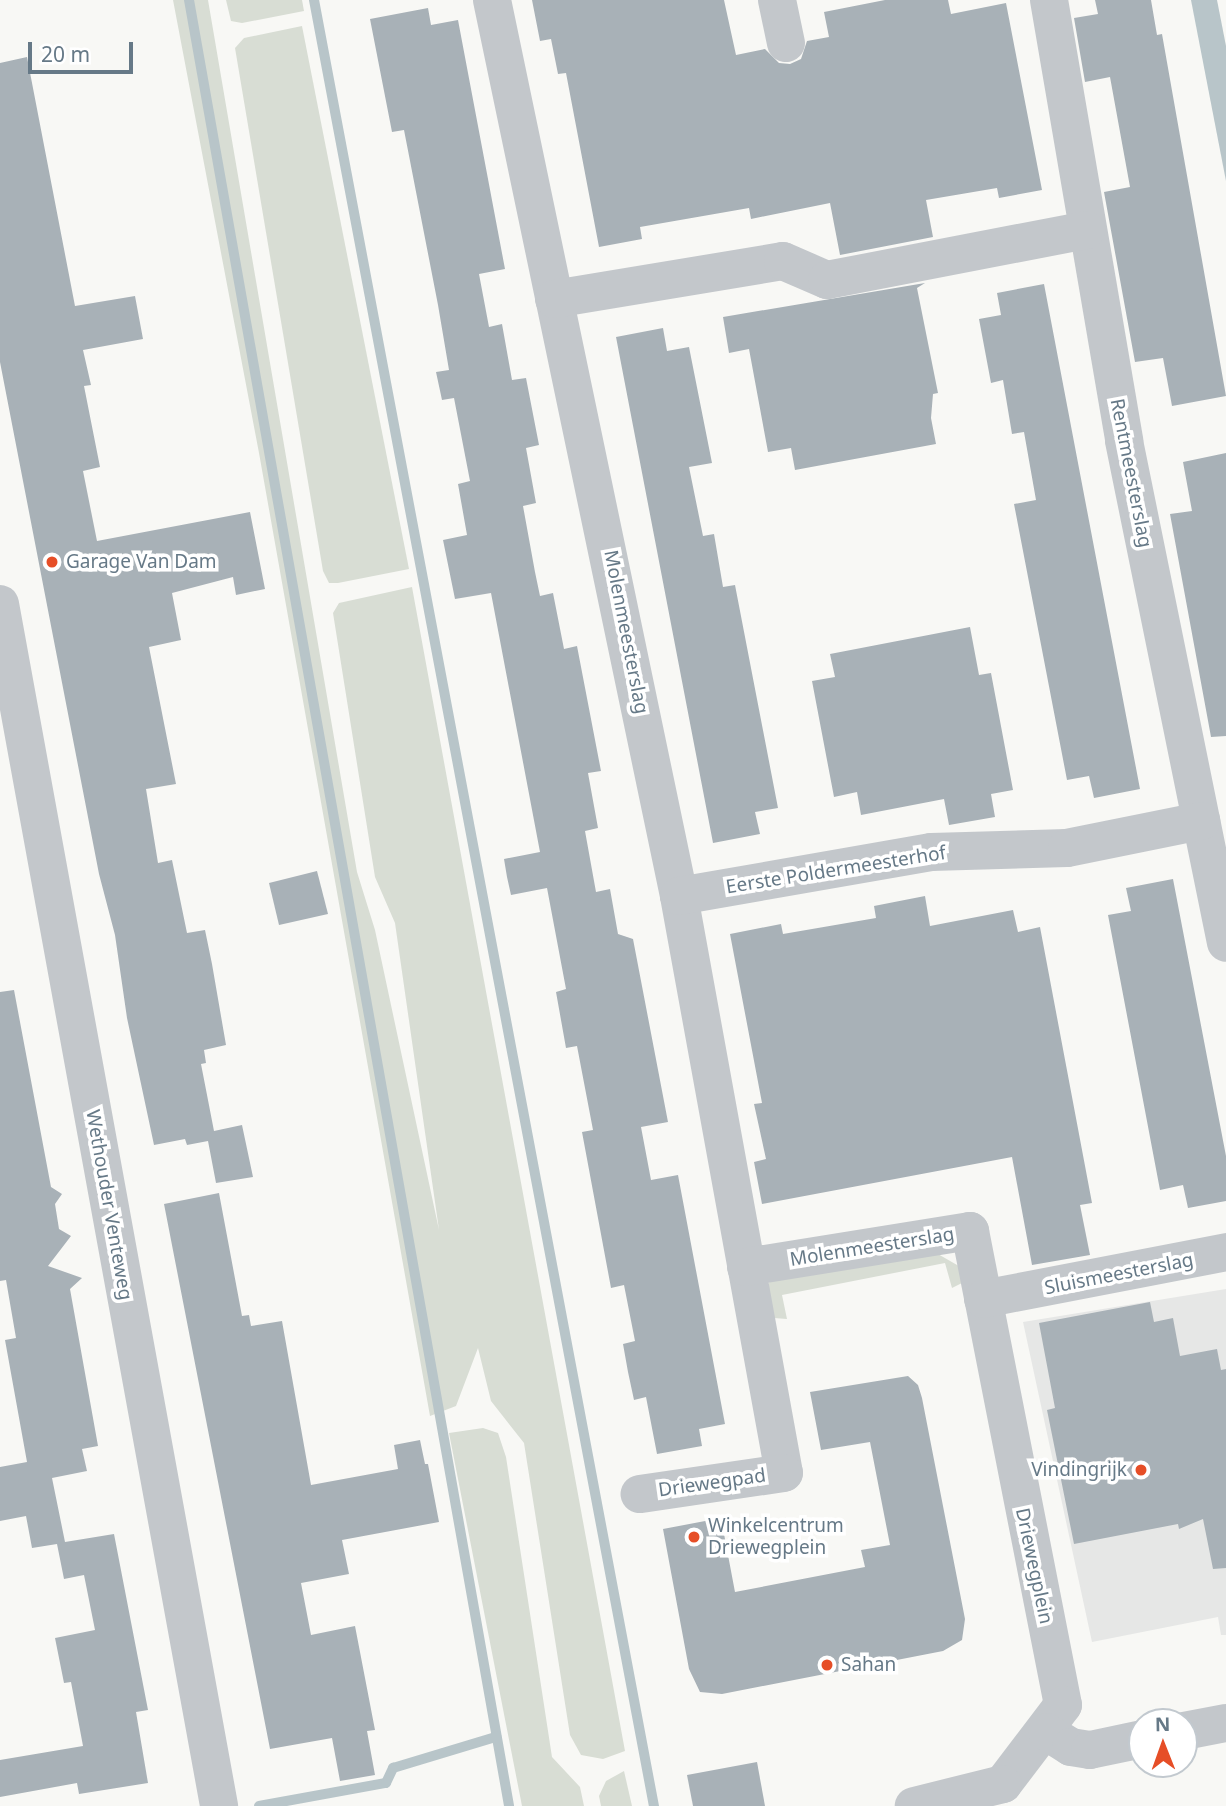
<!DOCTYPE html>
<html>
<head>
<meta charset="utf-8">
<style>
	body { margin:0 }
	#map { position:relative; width:1226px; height:1806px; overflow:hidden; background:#f8f8f5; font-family:"Noto Sans",sans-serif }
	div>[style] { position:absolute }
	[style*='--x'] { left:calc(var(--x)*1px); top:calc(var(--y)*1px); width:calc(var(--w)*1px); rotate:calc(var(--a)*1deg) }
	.built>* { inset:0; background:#e6e7e6 }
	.green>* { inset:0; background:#d8ddd4 }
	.water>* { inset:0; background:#b8c5c9 }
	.stream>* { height:10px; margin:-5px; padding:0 5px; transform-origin:5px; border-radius:5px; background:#b8c5c9 }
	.building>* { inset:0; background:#a8b1b7 }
	.minor>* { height:38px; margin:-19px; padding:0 19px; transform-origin:19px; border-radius:19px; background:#c3c7cb }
	.dots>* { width:19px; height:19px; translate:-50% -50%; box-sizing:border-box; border:4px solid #fff; border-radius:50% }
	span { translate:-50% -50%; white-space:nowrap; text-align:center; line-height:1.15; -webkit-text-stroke:7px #fff; paint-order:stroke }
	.street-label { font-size:19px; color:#667987 }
	.poi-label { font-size:19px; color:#667987 }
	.left { translate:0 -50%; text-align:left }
	.right { translate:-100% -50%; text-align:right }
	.north { position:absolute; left:1128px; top:1708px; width:70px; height:70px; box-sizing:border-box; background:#fff; border:2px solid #c2c9cf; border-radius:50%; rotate:359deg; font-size:19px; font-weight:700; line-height:28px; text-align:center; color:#667987 }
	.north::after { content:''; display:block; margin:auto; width:24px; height:32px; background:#e64e27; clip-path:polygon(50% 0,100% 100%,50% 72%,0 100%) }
	.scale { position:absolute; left:28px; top:42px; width:105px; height:32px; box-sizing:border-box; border:4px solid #667987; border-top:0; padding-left:9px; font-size:21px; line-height:24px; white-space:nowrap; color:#667987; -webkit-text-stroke:5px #fff; paint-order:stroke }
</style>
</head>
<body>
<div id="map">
	<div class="built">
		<div style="clip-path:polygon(1226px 1289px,1226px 1635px,1221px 1635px,1218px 1617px,1092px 1642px,1023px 1322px)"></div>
	</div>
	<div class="green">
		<div style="clip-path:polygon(173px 0,208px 0,357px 872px,375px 930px,439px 1230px,395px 923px,375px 877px,333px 613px,339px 603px,412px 587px,625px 1751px,603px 1759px,581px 1755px,570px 1735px,524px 1443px,491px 1401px,478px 1348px,456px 1406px,430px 1416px,259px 453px)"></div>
		<div style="clip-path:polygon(226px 0,302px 0,304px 11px,242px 23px,231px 21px)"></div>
		<div style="clip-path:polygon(302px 26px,409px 569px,338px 583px,329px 583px,323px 571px,235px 48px,244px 38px)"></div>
		<div style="clip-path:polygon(931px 1250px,964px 1269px,964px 1282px,952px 1288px,945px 1263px,782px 1295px,787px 1319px,774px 1318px,763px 1294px,770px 1281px)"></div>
		<div style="clip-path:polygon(483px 1428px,498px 1433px,506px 1457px,552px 1757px,580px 1787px,584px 1806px,522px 1806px,449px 1433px)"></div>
		<div style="clip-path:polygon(624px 1771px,632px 1806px,601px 1806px,599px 1796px,606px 1781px)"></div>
	</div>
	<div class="water">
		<div style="clip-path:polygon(1191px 0,1217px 0,1226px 46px,1226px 181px)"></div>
	</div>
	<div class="stream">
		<div style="--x:189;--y:0;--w:1834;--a:79.95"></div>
		<div style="--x:314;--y:0;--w:1838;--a:79.34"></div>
		<div style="--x:259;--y:1806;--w:129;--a:-10.3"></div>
		<div style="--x:386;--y:1783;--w:17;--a:-65"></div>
		<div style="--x:393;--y:1768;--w:108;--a:-16.8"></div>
	</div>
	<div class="building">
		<div style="clip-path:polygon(532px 0,724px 0,736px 55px,765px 49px,779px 63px,790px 64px,801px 59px,807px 41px,829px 37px,824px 12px,885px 0,948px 0,951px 14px,1006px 3px,1042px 190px,999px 198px,997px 188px,926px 200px,933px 237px,840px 255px,830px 203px,751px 219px,749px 208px,640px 227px,642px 239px,599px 247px,566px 73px,558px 74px,551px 39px,540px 41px)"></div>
		<div style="clip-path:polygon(1095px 0,1151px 0,1157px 35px,1162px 34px,1226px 396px,1172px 406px,1163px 358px,1135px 362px,1104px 192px,1130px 187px,1110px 77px,1085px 82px,1074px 18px,1098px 14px)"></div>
		<div style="clip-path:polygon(428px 8px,431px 25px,458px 20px,505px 269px,479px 274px,489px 327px,502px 324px,512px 380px,526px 378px,539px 445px,526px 448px,536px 503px,523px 506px,535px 572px,540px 596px,553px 593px,564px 649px,577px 646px,601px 771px,588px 773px,598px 828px,585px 831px,596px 892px,610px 889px,618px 934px,633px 939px,668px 1122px,641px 1127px,651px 1180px,678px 1175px,725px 1424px,699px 1429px,702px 1446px,657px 1454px,646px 1397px,634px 1400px,628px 1372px,623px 1344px,635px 1341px,624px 1285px,611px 1288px,582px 1132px,593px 1130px,577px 1046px,566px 1048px,556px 992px,566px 989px,547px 888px,511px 895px,507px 877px,504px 859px,540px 852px,491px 593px,455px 599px,443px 540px,467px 535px,458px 484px,470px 481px,454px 398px,442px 400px,436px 372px,449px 370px,438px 305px,404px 130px,392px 132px,370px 19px)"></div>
		<div style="clip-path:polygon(27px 57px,75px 306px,135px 296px,143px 339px,83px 350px,91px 385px,84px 386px,100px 467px,83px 471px,97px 541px,250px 512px,265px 589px,236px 595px,233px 577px,172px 593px,181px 640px,149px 647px,176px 784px,146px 789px,158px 863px,172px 860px,187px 933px,205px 930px,212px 964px,226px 1045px,204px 1050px,206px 1063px,201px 1064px,214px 1131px,242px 1125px,253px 1177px,216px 1183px,208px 1141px,187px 1145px,185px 1139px,154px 1145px,127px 1018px,115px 935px,99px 874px,0 362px,0 63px)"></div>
		<div style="clip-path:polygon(925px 283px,917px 288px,938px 393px,933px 394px,931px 418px,936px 444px,795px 470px,791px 448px,768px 452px,749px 349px,729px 353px,723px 317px)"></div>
		<div style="clip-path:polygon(1044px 284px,1140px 789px,1094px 798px,1089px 776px,1067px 780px,1014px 504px,1036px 500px,1024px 432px,1012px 434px,1003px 380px,991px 383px,979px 319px,1001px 315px,997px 293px)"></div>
		<div style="clip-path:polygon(663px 328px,667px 351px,689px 347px,712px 463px,689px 467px,703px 536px,714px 534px,723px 587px,735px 585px,778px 808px,755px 812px,760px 834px,713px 843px,616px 337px)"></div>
		<div style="clip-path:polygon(1226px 453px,1226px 736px,1211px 737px,1170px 514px,1192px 511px,1183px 462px)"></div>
		<div style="clip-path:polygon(970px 627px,979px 675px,991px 673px,1013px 790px,991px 794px,995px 817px,949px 825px,944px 799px,861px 815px,857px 792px,834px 797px,812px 681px,835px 677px,830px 654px)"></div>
		<div style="clip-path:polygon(317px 871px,328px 914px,279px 925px,269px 883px)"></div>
		<div style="clip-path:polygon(1173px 879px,1226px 1156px,1226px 1201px,1188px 1208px,1183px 1185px,1160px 1190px,1108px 915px,1131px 911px,1126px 888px)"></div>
		<div style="clip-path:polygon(925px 896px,930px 926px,1013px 910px,1018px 932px,1040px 927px,1092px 1203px,1080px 1205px,1090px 1255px,1032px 1265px,1012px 1157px,762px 1204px,754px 1162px,766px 1159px,754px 1104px,762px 1103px,730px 934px,781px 924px,783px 934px,876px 918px,874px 906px)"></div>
		<div style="clip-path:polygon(14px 990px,51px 1187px,62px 1194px,55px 1204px,59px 1229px,71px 1236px,48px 1266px,82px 1278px,70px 1289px,98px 1446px,82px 1449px,87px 1471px,52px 1478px,65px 1542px,114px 1534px,148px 1710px,136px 1712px,148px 1783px,79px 1794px,77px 1783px,0 1797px,0 1760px,83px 1746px,71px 1682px,64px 1683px,55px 1638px,95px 1630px,84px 1575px,64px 1579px,57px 1544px,32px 1548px,26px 1516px,0 1521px,0 1467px,27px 1462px,5px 1340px,16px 1338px,6px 1280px,0 1281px,0 992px)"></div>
		<div style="clip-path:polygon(219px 1193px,242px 1316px,249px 1315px,251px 1326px,282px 1321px,311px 1485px,398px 1469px,394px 1445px,420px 1440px,425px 1464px,428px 1464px,439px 1522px,342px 1540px,349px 1574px,301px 1583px,311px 1635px,355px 1626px,375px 1730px,367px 1731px,375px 1775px,340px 1781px,332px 1738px,270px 1749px,164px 1204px)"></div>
		<div style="clip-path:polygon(1150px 1302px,1154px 1322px,1173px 1318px,1180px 1356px,1217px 1349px,1221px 1370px,1226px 1369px,1226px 1568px,1213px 1569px,1203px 1519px,1179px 1529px,1178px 1524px,1074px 1544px,1047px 1410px,1055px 1408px,1039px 1323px)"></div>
		<div style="clip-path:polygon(908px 1376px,918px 1385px,922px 1398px,965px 1619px,962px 1640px,943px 1651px,722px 1694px,700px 1692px,689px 1669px,663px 1529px,721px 1518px,735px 1592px,865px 1567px,861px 1550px,890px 1545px,870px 1442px,821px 1450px,810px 1392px)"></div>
		<div style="clip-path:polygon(757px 1762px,765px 1806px,693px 1806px,687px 1775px)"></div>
	</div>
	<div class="minor">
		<div style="--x:492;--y:0;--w:915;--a:78.21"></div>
		<div style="--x:679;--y:896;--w:586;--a:79.69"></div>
		<div style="--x:784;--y:1473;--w:146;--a:171.7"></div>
		<div style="--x:777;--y:0;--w:44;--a:78.2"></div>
		<div style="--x:1049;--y:0;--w:447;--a:80.3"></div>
		<div style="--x:1124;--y:441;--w:512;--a:78.51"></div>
		<div style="--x:554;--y:299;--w:232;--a:-9.4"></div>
		<div style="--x:783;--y:261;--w:48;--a:23.4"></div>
		<div style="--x:827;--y:280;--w:264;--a:-10.9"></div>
		<div style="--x:0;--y:604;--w:1222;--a:79.67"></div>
		<div style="--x:679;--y:896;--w:256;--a:-9.9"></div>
		<div style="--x:931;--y:852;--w:136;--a:-1.7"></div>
		<div style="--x:1067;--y:848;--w:137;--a:-11.4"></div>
		<div style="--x:746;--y:1267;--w:227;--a:-9.1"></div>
		<div style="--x:970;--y:1231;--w:483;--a:78.9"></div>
		<div style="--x:1063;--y:1705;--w:99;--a:127.2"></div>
		<div style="--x:1003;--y:1784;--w:92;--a:166.1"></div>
		<div style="--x:983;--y:1299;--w:248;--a:-10.9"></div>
		<div style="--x:1184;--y:1731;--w:43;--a:-10.8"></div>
		<div style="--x:1047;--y:1732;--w:28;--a:32"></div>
		<div style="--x:1071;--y:1747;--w:19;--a:9"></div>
		<div style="--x:1090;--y:1750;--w:53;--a:-11.9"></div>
	</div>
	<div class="dots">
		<div style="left:52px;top:562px;background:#e64e27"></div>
		<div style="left:1141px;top:1470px;background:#e64e27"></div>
		<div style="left:694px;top:1537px;background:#e64e27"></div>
		<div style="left:827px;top:1665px;background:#e64e27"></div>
	</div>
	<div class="street-label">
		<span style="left:1131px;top:473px;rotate:79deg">Rentmeesterslag</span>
		<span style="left:626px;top:632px;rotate:79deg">Molenmeesterslag</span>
		<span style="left:836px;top:870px;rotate:-9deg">Eerste Poldermeesterhof</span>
		<span style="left:109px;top:1205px;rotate:80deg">Wethouder Venteweg</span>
		<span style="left:872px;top:1247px;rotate:-9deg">Molenmeesterslag</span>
		<span style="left:1119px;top:1274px;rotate:-11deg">Sluismeesterslag</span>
		<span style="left:712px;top:1483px;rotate:-8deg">Driewegpad</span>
		<span style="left:1034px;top:1566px;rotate:78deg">Driewegplein</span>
	</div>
	<div class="poi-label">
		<span class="left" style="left:66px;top:562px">Garage Van Dam</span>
		<span class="right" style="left:1127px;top:1470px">Vindingrijk</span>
		<span class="left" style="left:708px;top:1537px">Winkelcentrum<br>Driewegplein</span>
		<span class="left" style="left:841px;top:1665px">Sahan</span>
	</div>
	<div class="north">N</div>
	<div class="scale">20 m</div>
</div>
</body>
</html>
